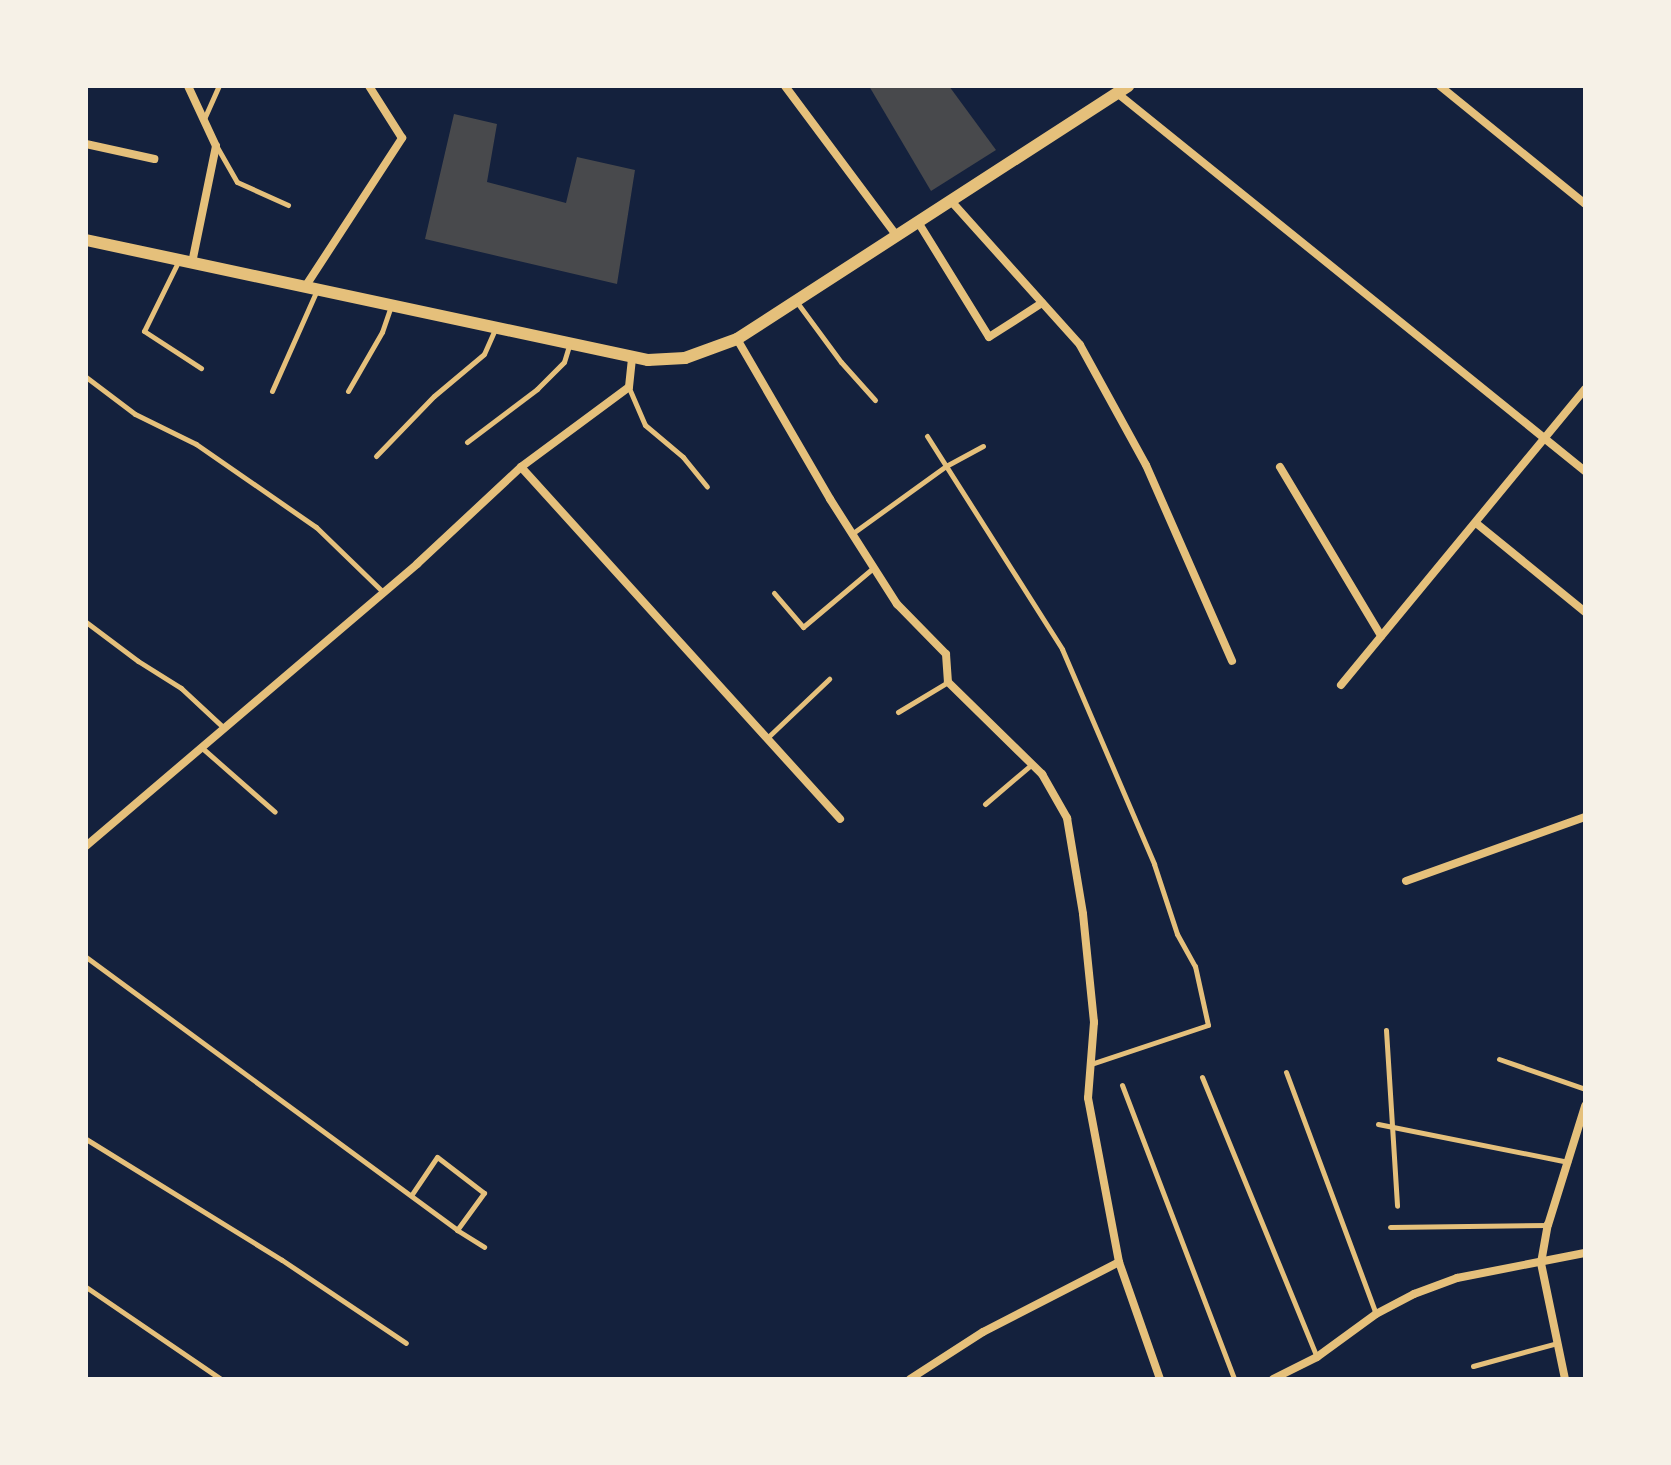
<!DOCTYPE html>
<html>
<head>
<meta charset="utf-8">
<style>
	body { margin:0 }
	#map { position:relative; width:1671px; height:1465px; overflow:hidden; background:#14213d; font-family:Signika,sans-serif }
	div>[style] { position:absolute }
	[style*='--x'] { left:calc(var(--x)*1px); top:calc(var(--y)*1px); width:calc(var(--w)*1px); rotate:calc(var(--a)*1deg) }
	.building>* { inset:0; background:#48494c }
	.service>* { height:5px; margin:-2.5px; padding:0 2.5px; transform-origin:2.5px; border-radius:2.5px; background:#e5c07b }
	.minor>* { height:8px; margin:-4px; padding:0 4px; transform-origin:4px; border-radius:4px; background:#e5c07b }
	.secondary>* { height:12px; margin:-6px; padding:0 6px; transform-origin:6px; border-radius:6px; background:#e5c07b }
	span { translate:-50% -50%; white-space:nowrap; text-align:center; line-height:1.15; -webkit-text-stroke:6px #f6f1e7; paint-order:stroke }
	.frame { position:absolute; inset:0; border:88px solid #f6f1e7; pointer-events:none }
</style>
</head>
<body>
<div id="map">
	<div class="building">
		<div style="clip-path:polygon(869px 86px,949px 86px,996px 150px,931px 191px)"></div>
		<div style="clip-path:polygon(454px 114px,497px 124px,487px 182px,566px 203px,577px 157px,635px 170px,617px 284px,425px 239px)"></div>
	</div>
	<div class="service">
		<div style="--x:204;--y:119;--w:36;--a:-66"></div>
		<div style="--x:217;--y:147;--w:40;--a:60.3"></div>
		<div style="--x:237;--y:182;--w:56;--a:24.3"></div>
		<div style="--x:179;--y:260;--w:79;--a:116.2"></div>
		<div style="--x:144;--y:331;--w:68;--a:33"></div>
		<div style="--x:796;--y:301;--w:76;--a:53.6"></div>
		<div style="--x:841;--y:362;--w:51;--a:48.2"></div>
		<div style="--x:86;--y:377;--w:61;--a:37.1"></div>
		<div style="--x:135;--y:414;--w:68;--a:26.2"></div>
		<div style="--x:196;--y:444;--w:146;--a:34.7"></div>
		<div style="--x:316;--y:527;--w:93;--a:44.1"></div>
		<div style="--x:629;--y:388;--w:40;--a:66.6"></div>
		<div style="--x:645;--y:425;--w:50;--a:40.1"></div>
		<div style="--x:683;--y:457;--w:38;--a:51"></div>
		<div style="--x:272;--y:391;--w:111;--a:-66"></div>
		<div style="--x:348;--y:391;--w:68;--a:-60"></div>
		<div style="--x:382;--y:332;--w:28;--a:-71"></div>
		<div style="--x:927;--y:436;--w:252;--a:57.6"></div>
		<div style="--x:1062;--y:649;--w:234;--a:66.8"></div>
		<div style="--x:1154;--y:864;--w:74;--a:71.8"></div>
		<div style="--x:1177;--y:934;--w:37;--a:61"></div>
		<div style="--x:1195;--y:966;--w:60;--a:77.6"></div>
		<div style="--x:1208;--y:1025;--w:123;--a:161.6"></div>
		<div style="--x:467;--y:442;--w:88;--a:-37.1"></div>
		<div style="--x:537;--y:389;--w:38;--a:-45"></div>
		<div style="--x:564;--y:362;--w:17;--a:-73"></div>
		<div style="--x:376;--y:456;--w:83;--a:-46"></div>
		<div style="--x:434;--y:396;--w:65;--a:-40"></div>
		<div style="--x:484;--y:354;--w:27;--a:-66"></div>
		<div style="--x:853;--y:533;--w:115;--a:-35.8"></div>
		<div style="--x:946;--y:466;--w:42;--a:-28.4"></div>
		<div style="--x:774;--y:593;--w:45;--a:49.5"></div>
		<div style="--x:803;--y:627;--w:92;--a:-40.1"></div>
		<div style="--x:86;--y:622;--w:65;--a:36.9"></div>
		<div style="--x:138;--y:661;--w:51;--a:32.1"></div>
		<div style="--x:181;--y:688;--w:57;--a:42.9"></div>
		<div style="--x:898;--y:712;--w:58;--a:-31"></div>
		<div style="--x:767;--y:738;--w:86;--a:-43.6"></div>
		<div style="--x:201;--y:747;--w:98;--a:41.3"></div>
		<div style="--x:985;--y:804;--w:62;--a:-40.4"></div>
		<div style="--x:86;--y:957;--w:461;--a:36.3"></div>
		<div style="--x:457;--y:1230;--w:46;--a:-53.9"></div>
		<div style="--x:484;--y:1193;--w:59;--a:-142.5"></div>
		<div style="--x:437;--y:1157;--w:45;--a:124"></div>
		<div style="--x:1386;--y:1030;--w:176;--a:86.4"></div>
		<div style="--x:1499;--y:1059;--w:91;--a:19.2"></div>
		<div style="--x:1286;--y:1072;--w:258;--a:69.6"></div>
		<div style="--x:1202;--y:1077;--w:303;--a:67.7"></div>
		<div style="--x:1122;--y:1085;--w:315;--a:69.1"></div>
		<div style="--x:1378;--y:1124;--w:194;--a:11.3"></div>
		<div style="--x:86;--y:1139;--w:230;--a:31.7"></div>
		<div style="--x:282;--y:1260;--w:149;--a:33.8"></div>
		<div style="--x:1390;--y:1227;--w:158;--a:-0.7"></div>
		<div style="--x:457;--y:1230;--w:32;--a:32"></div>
		<div style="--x:86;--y:1287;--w:163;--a:34.3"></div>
		<div style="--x:1473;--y:1366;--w:87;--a:-15.3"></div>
	</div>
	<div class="minor">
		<div style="--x:188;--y:86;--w:66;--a:65"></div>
		<div style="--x:216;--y:146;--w:119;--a:101.6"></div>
		<div style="--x:785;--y:86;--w:187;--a:53.3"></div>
		<div style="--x:1440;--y:86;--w:187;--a:39.1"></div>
		<div style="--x:1117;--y:93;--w:602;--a:38.93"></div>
		<div style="--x:86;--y:144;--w:70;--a:12.4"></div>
		<div style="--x:951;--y:201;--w:193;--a:48.1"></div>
		<div style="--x:1080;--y:345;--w:137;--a:61.2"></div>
		<div style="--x:1146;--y:465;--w:214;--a:66.3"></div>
		<div style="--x:918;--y:222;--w:135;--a:58.3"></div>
		<div style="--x:989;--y:337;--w:63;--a:-32.7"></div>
		<div style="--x:305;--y:287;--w:178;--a:-56.9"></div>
		<div style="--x:402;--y:138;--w:62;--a:-122.4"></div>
		<div style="--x:737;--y:339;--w:185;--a:59.8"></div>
		<div style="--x:830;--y:499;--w:125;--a:57.5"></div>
		<div style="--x:897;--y:604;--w:70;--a:45.6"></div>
		<div style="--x:946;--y:654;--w:28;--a:86"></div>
		<div style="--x:948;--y:682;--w:132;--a:44.4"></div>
		<div style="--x:1042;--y:774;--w:51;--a:60.4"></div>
		<div style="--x:1067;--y:818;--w:97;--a:80.5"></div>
		<div style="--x:1083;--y:914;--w:109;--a:84.2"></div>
		<div style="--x:1094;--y:1022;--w:76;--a:94.5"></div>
		<div style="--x:1088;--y:1098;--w:167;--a:79.3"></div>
		<div style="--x:1119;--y:1262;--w:124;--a:70.7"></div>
		<div style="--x:521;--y:467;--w:475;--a:47.8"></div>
		<div style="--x:1280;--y:467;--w:197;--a:59.1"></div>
		<div style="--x:1476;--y:523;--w:141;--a:39.2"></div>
		<div style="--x:1341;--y:685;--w:384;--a:-50.5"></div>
		<div style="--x:86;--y:846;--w:435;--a:-40.4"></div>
		<div style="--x:417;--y:564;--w:142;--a:-43"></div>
		<div style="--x:521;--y:467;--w:134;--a:-36.5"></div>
		<div style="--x:629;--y:387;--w:31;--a:-84"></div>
		<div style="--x:1406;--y:881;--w:190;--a:-19.7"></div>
		<div style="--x:910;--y:1379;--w:87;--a:-32.8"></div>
		<div style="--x:983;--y:1332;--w:153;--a:-27.2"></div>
		<div style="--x:1273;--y:1379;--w:49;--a:-26.6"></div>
		<div style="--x:1317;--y:1357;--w:73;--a:-36.1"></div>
		<div style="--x:1376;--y:1314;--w:43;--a:-27.8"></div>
		<div style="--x:1414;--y:1294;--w:46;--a:-20.4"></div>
		<div style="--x:1457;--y:1278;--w:130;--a:-11.1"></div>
		<div style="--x:1565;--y:1379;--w:118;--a:-101.7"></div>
		<div style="--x:1541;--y:1263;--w:39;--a:-80"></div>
		<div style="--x:1548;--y:1225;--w:125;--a:-72.7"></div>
	</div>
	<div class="secondary">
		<div style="--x:86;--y:240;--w:575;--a:12.05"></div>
		<div style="--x:648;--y:360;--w:37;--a:-3"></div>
		<div style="--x:685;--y:358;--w:55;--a:-20.1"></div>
		<div style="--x:737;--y:339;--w:466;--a:-32.9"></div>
	</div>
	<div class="frame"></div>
</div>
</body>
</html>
